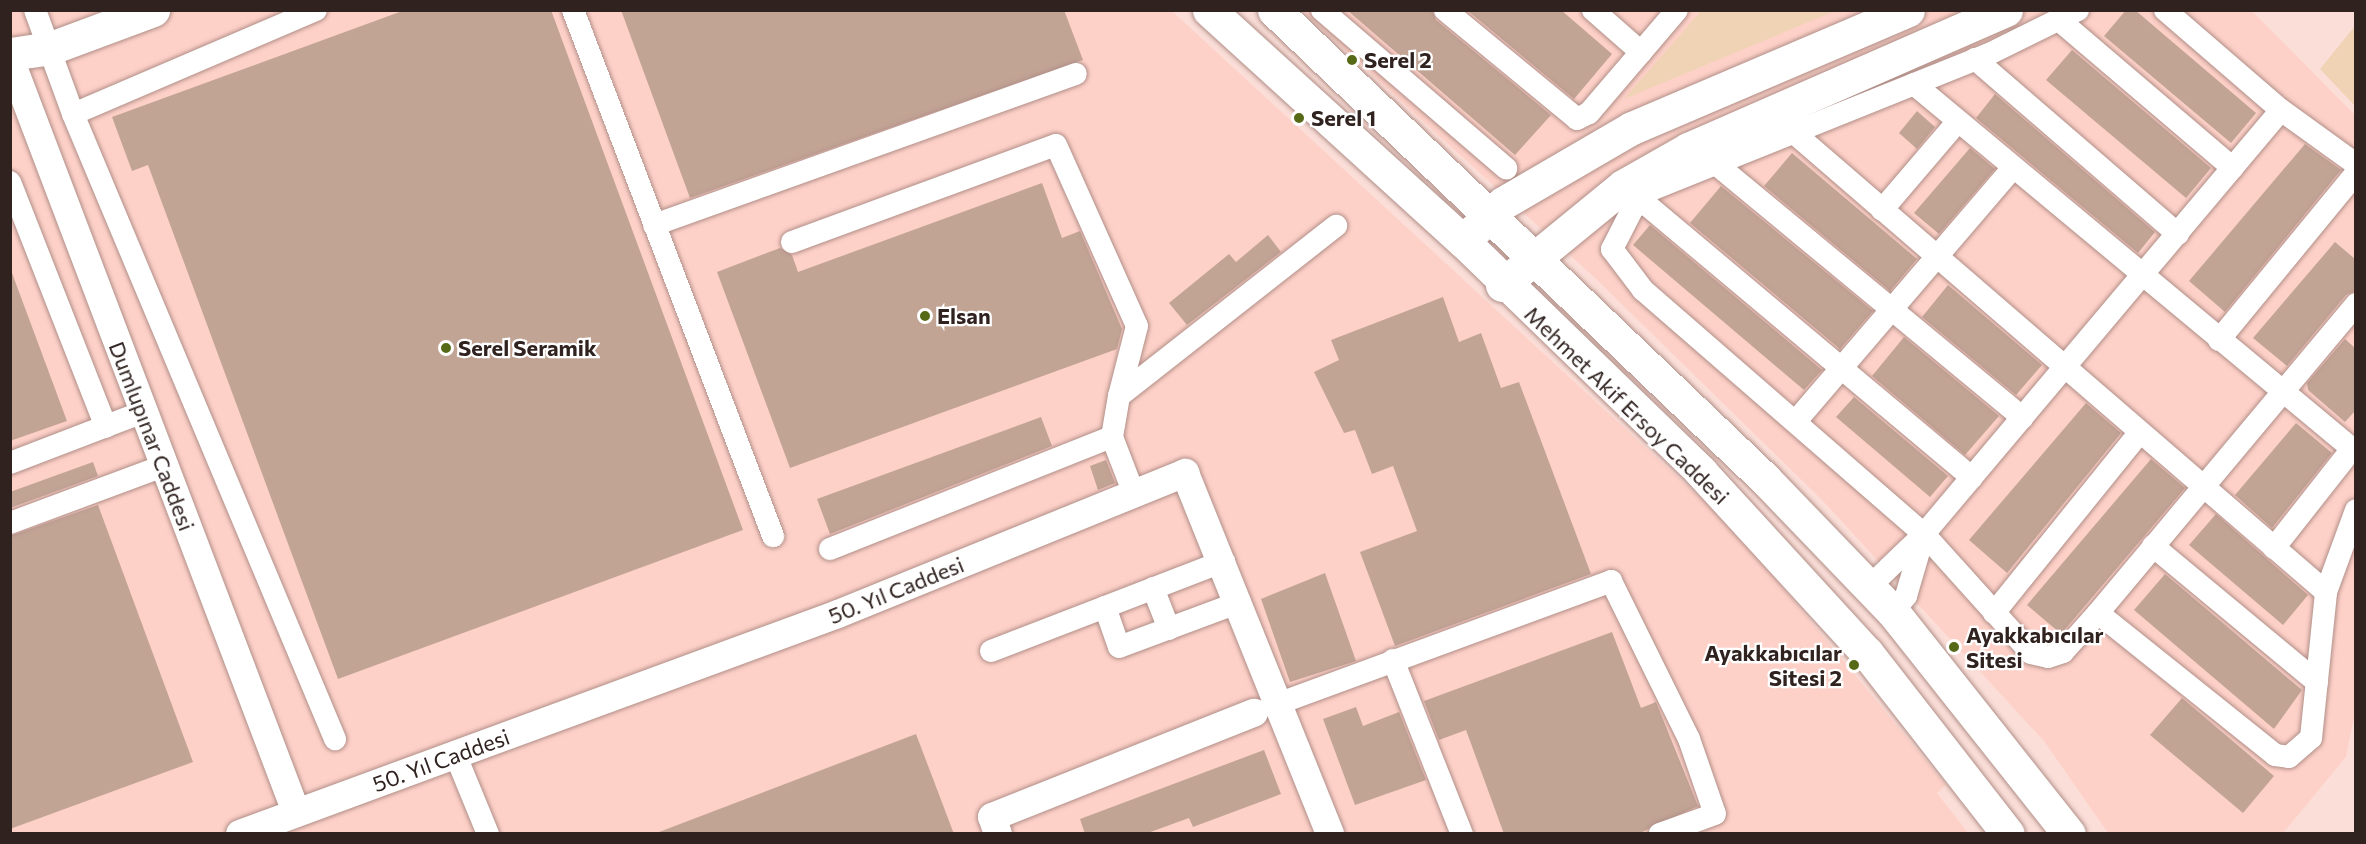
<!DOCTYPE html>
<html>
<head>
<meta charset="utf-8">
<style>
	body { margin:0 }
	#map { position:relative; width:2366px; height:844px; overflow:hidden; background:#fbded8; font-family:Commissioner,sans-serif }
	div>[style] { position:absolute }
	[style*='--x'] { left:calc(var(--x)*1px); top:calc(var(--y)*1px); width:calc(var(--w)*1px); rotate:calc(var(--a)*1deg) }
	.built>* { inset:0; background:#fed1c8 }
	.green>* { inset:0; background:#f0d2b5 }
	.building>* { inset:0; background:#c2a495 }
	.roads { filter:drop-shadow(0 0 2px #b08f88) drop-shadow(0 0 2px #b08f88) }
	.minor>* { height:22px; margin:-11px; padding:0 11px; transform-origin:11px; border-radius:11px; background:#fff }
	.tertiary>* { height:28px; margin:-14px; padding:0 14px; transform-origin:14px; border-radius:14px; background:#fff }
	.secondary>* { height:33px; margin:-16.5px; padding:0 16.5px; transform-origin:16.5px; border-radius:16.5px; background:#fff }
	.primary>* { height:33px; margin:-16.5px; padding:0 16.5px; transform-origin:16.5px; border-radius:16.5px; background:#fff }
	.dots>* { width:16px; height:16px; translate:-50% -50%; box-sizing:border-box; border:3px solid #fff; border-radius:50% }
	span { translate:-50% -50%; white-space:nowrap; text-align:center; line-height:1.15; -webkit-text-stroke:4.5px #fff; paint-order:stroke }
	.poi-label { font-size:22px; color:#2f221f; font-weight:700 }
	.left { translate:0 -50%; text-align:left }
	.right { translate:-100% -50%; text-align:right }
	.street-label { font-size:22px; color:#2f221f }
	.frame { position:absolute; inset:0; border:12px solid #2f221f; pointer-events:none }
</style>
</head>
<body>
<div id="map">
	<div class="built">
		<div style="clip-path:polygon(10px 11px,1172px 11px,1735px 530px,1946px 785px,1937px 793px,1968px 833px,11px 833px)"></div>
		<div style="clip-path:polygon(1302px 11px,2252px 11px,2355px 115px,2356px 707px,2346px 757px,2283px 833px,2108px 833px,2044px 741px,1822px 500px,1594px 277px)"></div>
	</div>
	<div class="green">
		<div style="clip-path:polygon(1701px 11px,1701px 10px,1835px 11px,1624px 99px)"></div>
		<div style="clip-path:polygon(2355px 26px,2355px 106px,2320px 69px)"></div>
	</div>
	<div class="building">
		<div style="clip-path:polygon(405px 10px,551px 10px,743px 530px,338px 679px,148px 165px,132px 171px,112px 117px)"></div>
		<div style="clip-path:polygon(621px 10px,1064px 10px,1083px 60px,690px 198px)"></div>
		<div style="clip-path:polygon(1347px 10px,1432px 10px,1436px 20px,1551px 115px,1515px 155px)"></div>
		<div style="clip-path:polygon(1467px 10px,1561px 10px,1612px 54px,1574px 99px)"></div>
		<div style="clip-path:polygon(2126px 10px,2135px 10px,2256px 113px,2231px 143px,2104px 36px)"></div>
		<div style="clip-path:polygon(2072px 50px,2211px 168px,2186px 198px,2046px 80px)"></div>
		<div style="clip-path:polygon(1995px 94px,2155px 232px,2138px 253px,1976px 118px)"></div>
		<div style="clip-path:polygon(1917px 111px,1935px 127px,1917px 149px,1899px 133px)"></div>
		<div style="clip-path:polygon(2305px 144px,2341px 170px,2225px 312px,2189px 281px)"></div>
		<div style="clip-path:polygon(1970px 148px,1995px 169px,1939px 234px,1914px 213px)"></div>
		<div style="clip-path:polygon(1792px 153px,1917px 259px,1890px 291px,1764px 186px)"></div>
		<div style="clip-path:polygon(1042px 183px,1062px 238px,1080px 231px,1122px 329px,1117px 349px,790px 468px,717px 272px,780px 248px,792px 255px,798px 272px)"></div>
		<div style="clip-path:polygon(1721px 186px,1873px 311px,1840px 349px,1690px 223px)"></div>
		<div style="clip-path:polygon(1650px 225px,1822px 370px,1804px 390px,1633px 245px)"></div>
		<div style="clip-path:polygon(1268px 235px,1281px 252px,1187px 325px,1169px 303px,1229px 254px,1236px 262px)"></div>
		<div style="clip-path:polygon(2335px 242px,2355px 259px,2355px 291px,2346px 295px,2287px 366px,2253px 338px)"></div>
		<div style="clip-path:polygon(12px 273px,67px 421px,10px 441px,10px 274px)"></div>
		<div style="clip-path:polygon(1948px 285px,2042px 365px,2016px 395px,1922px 317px)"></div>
		<div style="clip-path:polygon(1443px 297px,1459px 342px,1481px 333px,1501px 388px,1519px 382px,1591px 574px,1395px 646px,1360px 552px,1417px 531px,1393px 466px,1372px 474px,1355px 430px,1344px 433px,1314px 372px,1339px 360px,1331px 340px)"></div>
		<div style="clip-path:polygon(1904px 337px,1999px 416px,1965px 455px,1872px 376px)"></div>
		<div style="clip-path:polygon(2345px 339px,2355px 348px,2355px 411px,2345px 422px,2308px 390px,2307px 383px)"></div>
		<div style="clip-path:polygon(1854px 397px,1948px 476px,1930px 497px,1836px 417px)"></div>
		<div style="clip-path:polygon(2086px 403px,2121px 433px,2007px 573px,1969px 540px)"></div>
		<div style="clip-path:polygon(1041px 417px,1052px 446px,830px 534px,817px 499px)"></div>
		<div style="clip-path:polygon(2296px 423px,2332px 453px,2272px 528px,2235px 495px)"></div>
		<div style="clip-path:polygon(2151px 459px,2185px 488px,2061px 634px,2027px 605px)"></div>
		<div style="clip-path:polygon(1106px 460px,1115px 483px,1098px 490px,1090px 466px)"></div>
		<div style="clip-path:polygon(93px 462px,98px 476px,10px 508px,10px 492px)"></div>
		<div style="clip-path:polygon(98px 505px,193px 762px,10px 829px,10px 536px)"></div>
		<div style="clip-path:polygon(2216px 514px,2308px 595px,2283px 625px,2189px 545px)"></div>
		<div style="clip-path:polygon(1325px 573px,1356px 661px,1290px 682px,1261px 599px)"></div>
		<div style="clip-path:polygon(2165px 574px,2302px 690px,2274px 729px,2134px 610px)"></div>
		<div style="clip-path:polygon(1612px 632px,1641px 708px,1656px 702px,1698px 806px,1638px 834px,1504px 834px,1466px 730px,1439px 740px,1424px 701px)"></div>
		<div style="clip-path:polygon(2182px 698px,2274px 776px,2243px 813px,2150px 735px)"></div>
		<div style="clip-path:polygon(1356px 707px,1363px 726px,1399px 712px,1426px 780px,1355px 805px,1323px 719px)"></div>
		<div style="clip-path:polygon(916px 734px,954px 834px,659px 834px,659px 832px)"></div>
		<div style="clip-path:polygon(1264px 750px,1281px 794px,1193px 827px,1189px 818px,1145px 834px,1085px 834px,1080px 819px)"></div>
	</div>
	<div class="roads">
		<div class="minor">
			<div style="--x:35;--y:10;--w:111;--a:69.9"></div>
			<div style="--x:316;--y:10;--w:264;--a:156.8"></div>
			<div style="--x:73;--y:114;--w:678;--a:67.26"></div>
			<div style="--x:573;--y:10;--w:563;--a:69.18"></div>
			<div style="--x:1322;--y:10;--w:243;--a:40.7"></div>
			<div style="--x:1445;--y:10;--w:171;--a:39.5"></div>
			<div style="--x:1577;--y:119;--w:13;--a:-27"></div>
			<div style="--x:1589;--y:113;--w:135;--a:-49.5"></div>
			<div style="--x:1593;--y:10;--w:64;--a:41.2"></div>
			<div style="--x:2078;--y:10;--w:99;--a:153.7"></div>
			<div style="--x:1989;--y:54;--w:364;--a:158.1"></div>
			<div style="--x:1651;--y:190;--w:28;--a:134"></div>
			<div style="--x:1632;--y:210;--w:44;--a:117.1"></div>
			<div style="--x:1612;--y:249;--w:51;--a:52.9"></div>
			<div style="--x:1643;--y:290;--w:372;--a:41"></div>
			<div style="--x:1924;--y:534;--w:160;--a:48"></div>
			<div style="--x:2031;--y:653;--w:17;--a:13"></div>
			<div style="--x:2048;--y:657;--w:16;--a:-18"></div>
			<div style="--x:2063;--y:652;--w:52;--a:-48.1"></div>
			<div style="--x:2098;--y:613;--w:227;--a:38.7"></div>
			<div style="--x:2275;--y:755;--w:14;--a:8"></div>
			<div style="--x:2289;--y:757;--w:29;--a:-41"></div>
			<div style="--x:2311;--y:738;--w:147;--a:-84.1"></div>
			<div style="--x:2326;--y:592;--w:87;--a:-69.9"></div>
			<div style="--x:2165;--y:10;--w:153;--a:40.8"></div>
			<div style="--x:2281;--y:110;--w:92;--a:35.8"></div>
			<div style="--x:2059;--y:20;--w:228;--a:40.4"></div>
			<div style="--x:1975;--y:59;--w:268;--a:40.8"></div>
			<div style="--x:1914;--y:84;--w:575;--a:39.78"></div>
			<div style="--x:1793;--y:132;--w:704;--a:40.8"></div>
			<div style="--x:1716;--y:164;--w:398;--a:39.6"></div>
			<div style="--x:10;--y:182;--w:263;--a:68.6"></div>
			<div style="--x:1641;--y:200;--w:432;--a:40"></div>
			<div style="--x:1882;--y:210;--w:117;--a:-49.5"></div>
			<div style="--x:654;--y:225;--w:448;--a:-19.7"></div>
			<div style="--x:792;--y:242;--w:281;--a:-20.2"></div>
			<div style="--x:1056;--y:145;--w:198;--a:65.9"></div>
			<div style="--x:1137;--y:326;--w:72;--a:104.4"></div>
			<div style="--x:2219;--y:340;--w:216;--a:-50.6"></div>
			<div style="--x:1796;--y:421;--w:333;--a:-49.4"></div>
			<div style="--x:1112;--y:437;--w:61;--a:68.9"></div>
			<div style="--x:10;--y:463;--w:142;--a:-21"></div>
			<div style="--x:10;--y:523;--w:163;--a:-20.4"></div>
			<div style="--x:2153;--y:546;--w:213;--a:39.7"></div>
			<div style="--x:2274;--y:548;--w:126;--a:-51.8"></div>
			<div style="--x:830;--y:549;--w:303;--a:-21.7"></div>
			<div style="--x:1112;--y:437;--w:42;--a:-80.3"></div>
			<div style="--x:1119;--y:396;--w:276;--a:-38.1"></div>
			<div style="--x:1869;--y:587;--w:76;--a:-43.9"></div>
			<div style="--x:1924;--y:534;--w:554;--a:-49.9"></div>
			<div style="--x:1153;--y:588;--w:44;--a:68.7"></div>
			<div style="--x:1105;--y:607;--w:42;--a:70.7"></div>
			<div style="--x:1119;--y:647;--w:129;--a:-20.4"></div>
			<div style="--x:1893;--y:612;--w:21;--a:-51"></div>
			<div style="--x:1906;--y:596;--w:60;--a:-73.7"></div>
			<div style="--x:1994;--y:613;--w:231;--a:-51.1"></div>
			<div style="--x:2098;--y:613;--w:403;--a:-50.1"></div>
			<div style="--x:991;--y:651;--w:250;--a:-21.1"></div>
			<div style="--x:1393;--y:660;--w:187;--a:68.4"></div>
			<div style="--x:1280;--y:703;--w:353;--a:-20.2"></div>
			<div style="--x:1611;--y:581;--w:176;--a:63.7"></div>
			<div style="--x:1689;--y:739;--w:79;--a:70.9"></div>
			<div style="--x:1715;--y:814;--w:59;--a:160"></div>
			<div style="--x:456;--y:756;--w:84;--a:67.7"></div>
		</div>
		<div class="tertiary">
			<div style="--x:10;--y:59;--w:805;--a:69.2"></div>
			<div style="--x:240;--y:834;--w:637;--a:-20.2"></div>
			<div style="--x:838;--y:614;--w:375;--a:-22.1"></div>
			<div style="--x:1185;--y:473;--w:389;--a:68.1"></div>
			<div style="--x:998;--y:834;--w:18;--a:-109"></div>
			<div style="--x:992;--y:817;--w:282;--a:-21.7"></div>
		</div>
		<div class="secondary">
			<div style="--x:10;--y:54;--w:41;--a:-8.3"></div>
			<div style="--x:51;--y:48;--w:109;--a:-20.4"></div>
			<div style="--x:1463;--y:241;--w:55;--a:-43.5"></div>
			<div style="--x:1503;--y:203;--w:149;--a:-30.2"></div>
			<div style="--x:1632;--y:128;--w:300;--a:-23.1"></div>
			<div style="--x:1502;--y:285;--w:156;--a:-39.3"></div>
			<div style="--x:1623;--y:186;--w:75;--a:-29.6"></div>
			<div style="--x:1688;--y:149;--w:347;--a:-23.6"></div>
		</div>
		<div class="primary">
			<div style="--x:1209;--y:10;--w:343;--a:42.3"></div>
			<div style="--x:1463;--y:241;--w:332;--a:44.1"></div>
			<div style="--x:1701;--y:472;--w:246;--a:47.5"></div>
			<div style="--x:1867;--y:653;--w:229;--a:52.1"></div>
			<div style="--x:1274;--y:10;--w:679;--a:43.69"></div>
			<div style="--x:1765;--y:479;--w:185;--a:46.1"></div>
			<div style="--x:1893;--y:612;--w:283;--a:51.6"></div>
		</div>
	</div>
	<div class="dots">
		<div style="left:1352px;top:60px;background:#566916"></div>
		<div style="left:1299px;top:118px;background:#566916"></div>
		<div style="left:925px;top:316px;background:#566916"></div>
		<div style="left:446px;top:348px;background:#566916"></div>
		<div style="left:1954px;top:647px;background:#566916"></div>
		<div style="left:1854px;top:665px;background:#566916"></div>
	</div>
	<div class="poi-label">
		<span class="left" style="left:1364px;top:60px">Serel 2</span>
		<span class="left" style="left:1311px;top:118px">Serel 1</span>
		<span class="left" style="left:937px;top:316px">Elsan</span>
		<span class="left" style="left:458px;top:348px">Serel Seramik</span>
		<span class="left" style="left:1966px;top:647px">Ayakkabıcılar<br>Sitesi</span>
		<span class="right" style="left:1842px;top:665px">Ayakkabıcılar<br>Sitesi 2</span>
	</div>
	<div class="street-label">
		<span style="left:1627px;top:405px;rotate:44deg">Mehmet Akif Ersoy Caddesi</span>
		<span style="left:152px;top:436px;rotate:69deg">Dumlupınar Caddesi</span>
		<span style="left:896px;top:590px;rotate:-22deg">50. Yıl Caddesi</span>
		<span style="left:441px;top:760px;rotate:-20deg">50. Yıl Caddesi</span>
	</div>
	<div class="frame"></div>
</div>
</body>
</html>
